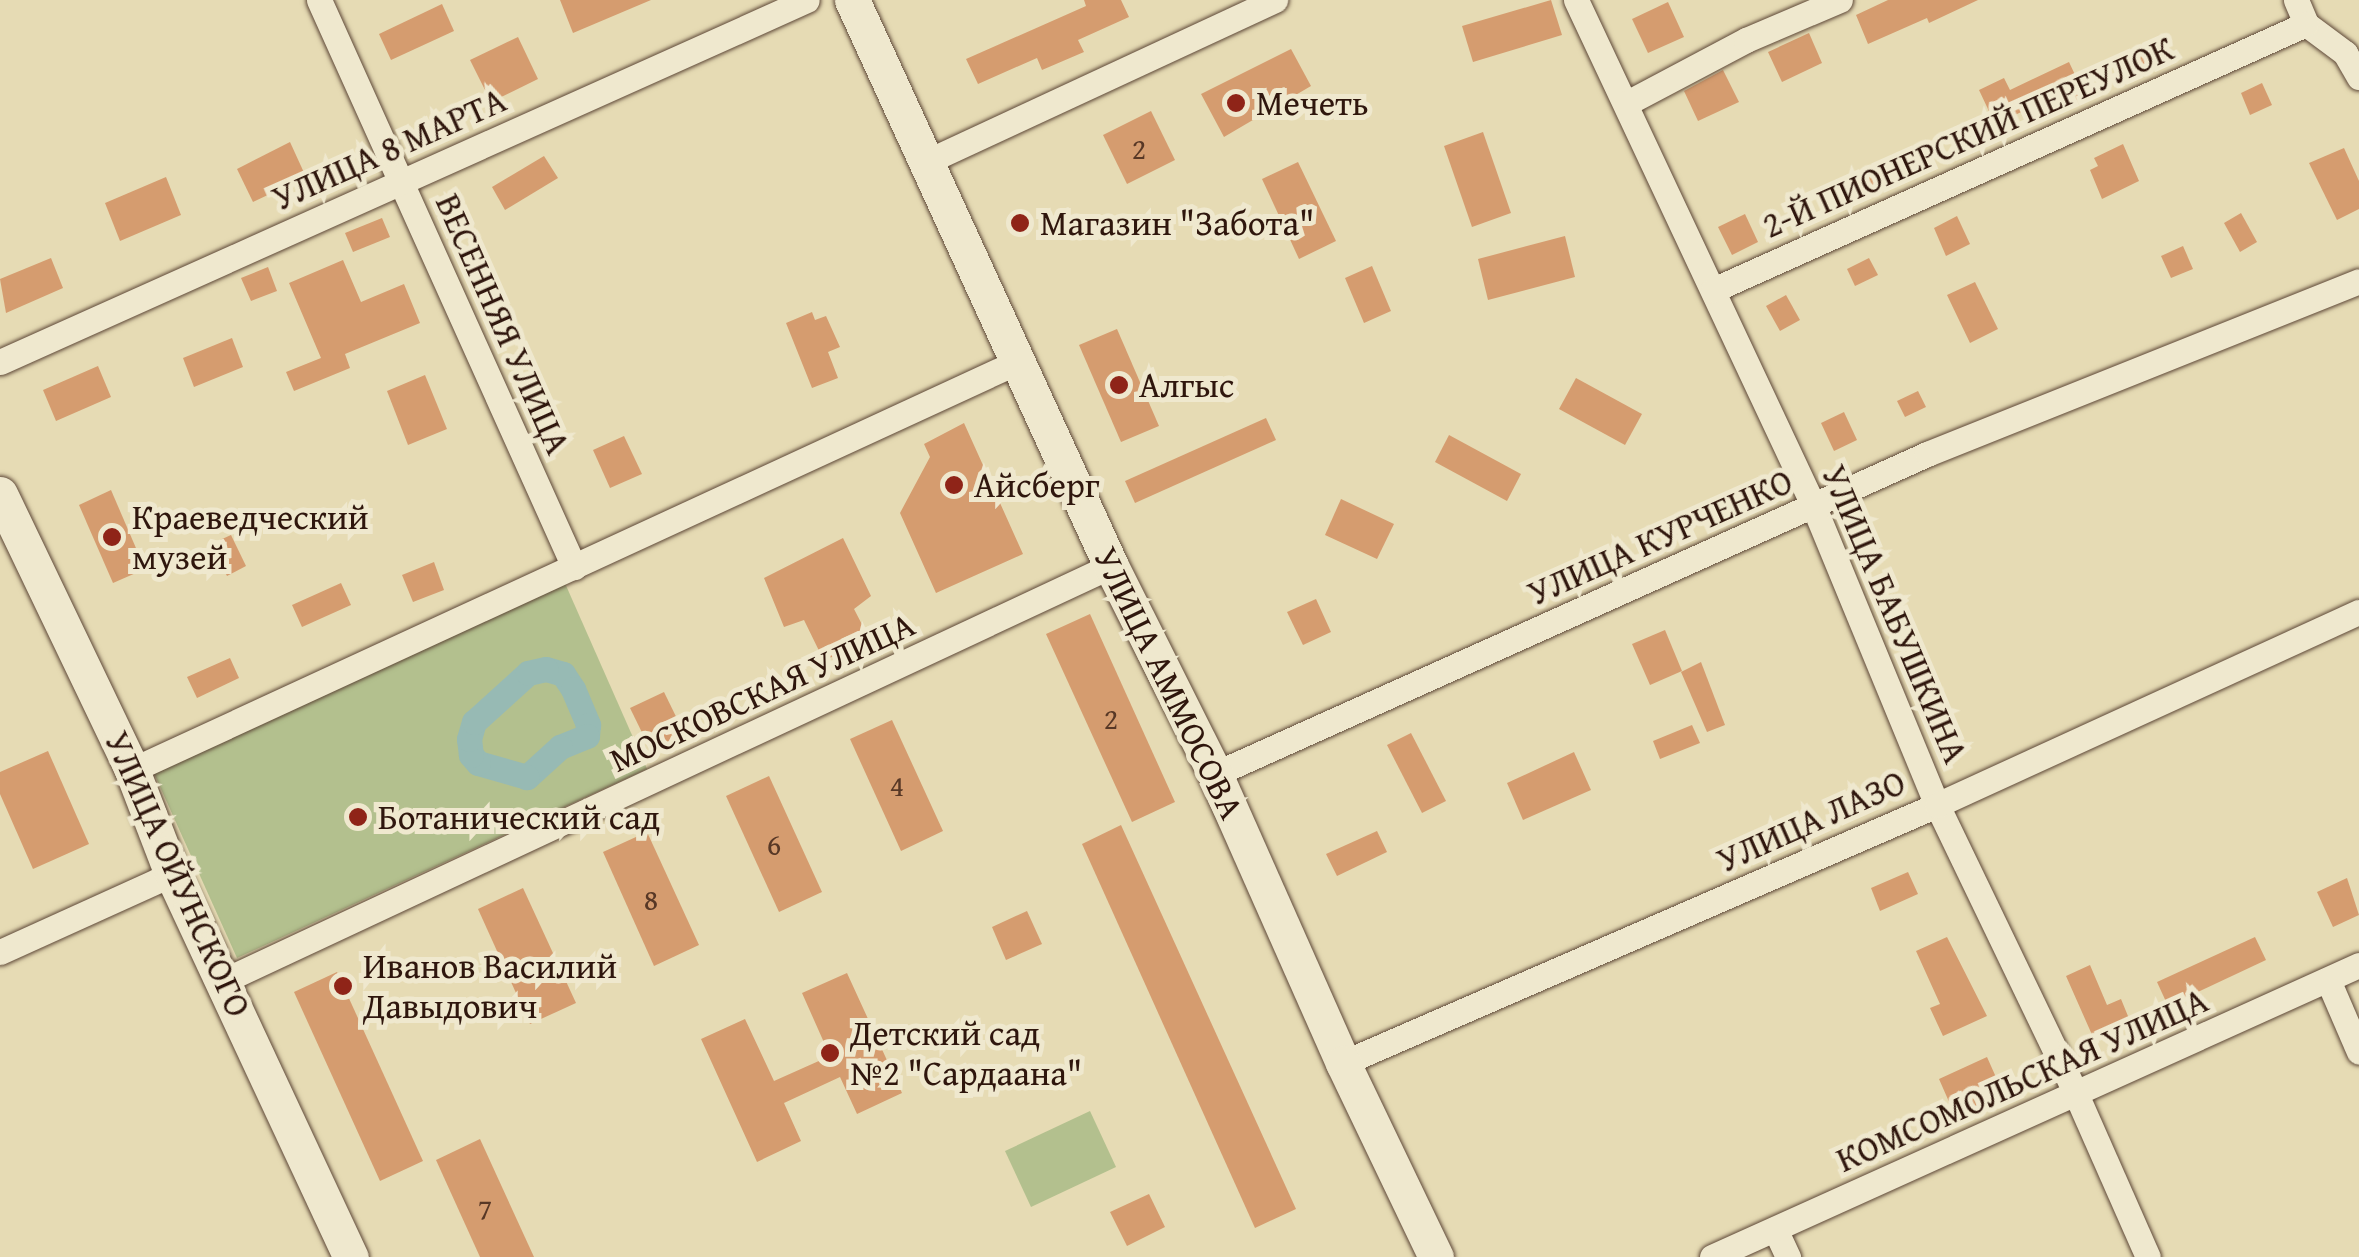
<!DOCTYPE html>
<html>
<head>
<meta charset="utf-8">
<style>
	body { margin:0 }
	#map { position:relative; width:2359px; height:1257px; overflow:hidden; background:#e6dbb4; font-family:"Gentium Book Plus",serif }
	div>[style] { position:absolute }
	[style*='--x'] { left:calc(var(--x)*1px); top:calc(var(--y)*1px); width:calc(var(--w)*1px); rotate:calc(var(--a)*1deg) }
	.green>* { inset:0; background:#b3c08e }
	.canal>* { height:25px; margin:-12.5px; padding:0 12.5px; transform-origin:12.5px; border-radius:12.5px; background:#97bab4 }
	.building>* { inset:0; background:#d59c6f }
	.roads { filter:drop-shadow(0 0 2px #5d4737) drop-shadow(0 0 2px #5d4737) }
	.street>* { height:25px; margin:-12.5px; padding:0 12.5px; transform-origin:12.5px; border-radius:12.5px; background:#efe8ce }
	.secondary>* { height:35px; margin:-17.5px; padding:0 17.5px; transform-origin:17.5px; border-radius:17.5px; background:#efe8ce }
	.dots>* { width:28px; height:28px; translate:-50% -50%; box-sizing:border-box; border:5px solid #efe8ce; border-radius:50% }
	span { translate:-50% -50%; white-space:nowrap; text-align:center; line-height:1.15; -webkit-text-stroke:10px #efe8ce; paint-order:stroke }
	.number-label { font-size:30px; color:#583826 }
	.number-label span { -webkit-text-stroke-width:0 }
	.poi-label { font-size:35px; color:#2f160d }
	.left { translate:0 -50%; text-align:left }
	.street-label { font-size:35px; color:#2f160d }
</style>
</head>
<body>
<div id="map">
	<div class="green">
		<div style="clip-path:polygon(564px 581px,647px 769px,237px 958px,152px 769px)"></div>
		<div style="clip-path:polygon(1090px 1111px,1116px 1167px,1031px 1207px,1005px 1151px)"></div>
	</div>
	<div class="canal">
		<div style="--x:546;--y:669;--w:18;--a:16"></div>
		<div style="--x:563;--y:674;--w:18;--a:56"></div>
		<div style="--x:573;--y:689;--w:39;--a:67"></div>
		<div style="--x:588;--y:725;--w:11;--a:95"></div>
		<div style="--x:587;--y:736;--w:29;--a:158"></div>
		<div style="--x:560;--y:747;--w:45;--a:137.7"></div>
		<div style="--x:527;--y:777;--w:51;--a:-164.1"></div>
		<div style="--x:478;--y:763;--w:11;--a:-131"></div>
		<div style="--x:471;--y:755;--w:16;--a:-97"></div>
		<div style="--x:469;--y:739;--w:18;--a:-74"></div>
		<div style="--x:474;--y:722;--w:73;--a:-42.2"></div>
		<div style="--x:528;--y:673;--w:18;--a:-13"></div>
	</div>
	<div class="building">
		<div style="clip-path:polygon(560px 0,651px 0,573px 33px)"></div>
		<div style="clip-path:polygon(1084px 0,1121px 0,1129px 17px,1078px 40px,1084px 52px,1042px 70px,1037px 58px,978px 84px,966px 59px,1086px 6px)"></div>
		<div style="clip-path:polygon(1551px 0,1562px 35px,1473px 62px,1462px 26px)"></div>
		<div style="clip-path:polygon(1888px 0,1978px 0,1929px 23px,1927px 18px,1868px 44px,1856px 15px)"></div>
		<div style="clip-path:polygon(1668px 2px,1684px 37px,1648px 53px,1632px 19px)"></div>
		<div style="clip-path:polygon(442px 4px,454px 31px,391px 60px,379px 34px)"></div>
		<div style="clip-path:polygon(1809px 33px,1822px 63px,1782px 82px,1768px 52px)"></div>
		<div style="clip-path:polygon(518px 37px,538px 79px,491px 102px,470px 60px)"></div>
		<div style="clip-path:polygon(2149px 45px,2157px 62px,2120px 80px,2112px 63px)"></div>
		<div style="clip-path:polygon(1291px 49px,1311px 86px,1224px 137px,1201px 94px)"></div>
		<div style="clip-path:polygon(2069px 62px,2085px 96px,2048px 113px,2043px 102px,1995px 124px,1979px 90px,2004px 78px,2010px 90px)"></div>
		<div style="clip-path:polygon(1723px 70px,1739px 102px,1698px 121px,1684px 91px)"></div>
		<div style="clip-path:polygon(2262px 83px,2272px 105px,2250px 115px,2241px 93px)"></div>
		<div style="clip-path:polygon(1151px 111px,1175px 160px,1127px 184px,1103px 135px)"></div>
		<div style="clip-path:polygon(1483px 132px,1511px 213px,1472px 227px,1444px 146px)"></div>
		<div style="clip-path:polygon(290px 142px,306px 177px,253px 202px,237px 169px)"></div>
		<div style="clip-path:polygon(2123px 144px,2139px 181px,2102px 199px,2090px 170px,2098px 166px,2094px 158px)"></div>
		<div style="clip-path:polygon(2344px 148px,2359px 181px,2359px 209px,2337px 220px,2309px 163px)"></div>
		<div style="clip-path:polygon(544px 156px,558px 178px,505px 210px,492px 187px)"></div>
		<div style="clip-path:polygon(1298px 162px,1336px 241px,1299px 259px,1262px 179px)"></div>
		<div style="clip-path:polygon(1872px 171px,1880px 189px,1837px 210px,1828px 192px)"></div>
		<div style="clip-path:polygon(166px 177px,181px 215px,120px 241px,105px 203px)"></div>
		<div style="clip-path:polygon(2241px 213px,2257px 242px,2240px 252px,2224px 223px)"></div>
		<div style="clip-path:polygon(1745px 214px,1758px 242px,1732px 255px,1718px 227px)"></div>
		<div style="clip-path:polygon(1957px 216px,1970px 244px,1946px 256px,1934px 228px)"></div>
		<div style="clip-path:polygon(382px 218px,390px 237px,353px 252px,345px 233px)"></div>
		<div style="clip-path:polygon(1565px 236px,1575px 277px,1488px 300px,1478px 259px)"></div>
		<div style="clip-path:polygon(2183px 246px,2193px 269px,2171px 278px,2161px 256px)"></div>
		<div style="clip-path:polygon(51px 258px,63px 288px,6px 313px,0 279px)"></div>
		<div style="clip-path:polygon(1869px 258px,1878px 275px,1855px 286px,1847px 269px)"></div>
		<div style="clip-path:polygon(343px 260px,361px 302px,404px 284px,420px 323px,345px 354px,350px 368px,294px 391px,286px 372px,321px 358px,289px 283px)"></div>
		<div style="clip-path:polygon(1372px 266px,1391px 311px,1364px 323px,1345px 278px)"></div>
		<div style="clip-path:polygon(268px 267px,277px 291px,251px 301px,241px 278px)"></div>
		<div style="clip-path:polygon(1975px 282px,1998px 329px,1970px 343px,1947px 295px)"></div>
		<div style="clip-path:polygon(1786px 295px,1800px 320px,1780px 331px,1766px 306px)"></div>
		<div style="clip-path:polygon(812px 312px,815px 320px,826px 316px,840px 347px,828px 352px,838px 378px,812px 388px,786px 323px)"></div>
		<div style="clip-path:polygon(1117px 329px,1159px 426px,1121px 442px,1079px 345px)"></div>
		<div style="clip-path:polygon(232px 338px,243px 367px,194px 387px,183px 358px)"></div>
		<div style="clip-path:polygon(98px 366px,111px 397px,56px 421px,43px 390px)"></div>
		<div style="clip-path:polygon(425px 375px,447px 429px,408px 445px,387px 391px)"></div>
		<div style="clip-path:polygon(1576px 378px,1642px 414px,1625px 445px,1559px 409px)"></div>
		<div style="clip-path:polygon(1918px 391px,1926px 407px,1905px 417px,1897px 401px)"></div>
		<div style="clip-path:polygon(1844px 412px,1857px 440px,1834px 451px,1821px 423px)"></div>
		<div style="clip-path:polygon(1266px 418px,1276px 440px,1135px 503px,1125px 481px)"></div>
		<div style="clip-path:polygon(964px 423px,1023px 554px,936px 593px,900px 513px,930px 457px,924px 444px)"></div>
		<div style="clip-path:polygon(1449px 435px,1521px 474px,1507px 501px,1435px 462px)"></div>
		<div style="clip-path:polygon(624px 436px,642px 474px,610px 488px,593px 450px)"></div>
		<div style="clip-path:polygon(111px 490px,145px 569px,113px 583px,79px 505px)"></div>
		<div style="clip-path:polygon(1341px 499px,1394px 524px,1377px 559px,1325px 535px)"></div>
		<div style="clip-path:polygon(231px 535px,246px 566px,227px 576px,211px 544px)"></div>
		<div style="clip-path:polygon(843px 538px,871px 596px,854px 609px,869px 638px,824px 661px,804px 620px,784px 627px,764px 578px)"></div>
		<div style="clip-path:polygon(434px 562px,444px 590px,413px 602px,402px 575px)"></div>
		<div style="clip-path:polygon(341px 583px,351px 605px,302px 627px,292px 605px)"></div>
		<div style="clip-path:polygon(1316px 599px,1331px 632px,1303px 645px,1287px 612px)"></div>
		<div style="clip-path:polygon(1090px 614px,1175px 802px,1132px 822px,1046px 634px)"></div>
		<div style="clip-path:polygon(1665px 630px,1682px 671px,1650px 685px,1632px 644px)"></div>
		<div style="clip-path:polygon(230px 658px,239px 678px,197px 698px,187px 677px)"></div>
		<div style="clip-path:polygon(1701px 662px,1725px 725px,1707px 732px,1681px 672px)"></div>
		<div style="clip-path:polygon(664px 692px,686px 737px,652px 753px,630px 708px)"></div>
		<div style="clip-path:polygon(892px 720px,943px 831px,901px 851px,850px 739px)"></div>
		<div style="clip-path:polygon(1692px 725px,1700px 743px,1660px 759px,1653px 741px)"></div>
		<div style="clip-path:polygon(1411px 733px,1446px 801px,1422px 813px,1387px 745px)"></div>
		<div style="clip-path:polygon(48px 751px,89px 844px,33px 869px,0 794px,0 772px)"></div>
		<div style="clip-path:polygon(1574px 752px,1591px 790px,1523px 820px,1507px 783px)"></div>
		<div style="clip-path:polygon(769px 776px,822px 892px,779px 912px,726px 796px)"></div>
		<div style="clip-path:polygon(1121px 825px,1296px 1209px,1255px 1228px,1082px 844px)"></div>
		<div style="clip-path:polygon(1377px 831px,1387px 852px,1337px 876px,1326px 854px)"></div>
		<div style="clip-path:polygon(647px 832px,699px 945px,654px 966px,603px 852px)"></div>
		<div style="clip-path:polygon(1908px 872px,1918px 894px,1880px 911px,1871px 888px)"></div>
		<div style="clip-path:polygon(2347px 878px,2359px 915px,2333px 927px,2317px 892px)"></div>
		<div style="clip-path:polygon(523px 888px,576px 1003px,530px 1024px,478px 909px)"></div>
		<div style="clip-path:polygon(1027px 911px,1042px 944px,1006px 960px,992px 927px)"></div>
		<div style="clip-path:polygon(1947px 937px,1987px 1016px,1943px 1036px,1930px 1008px,1940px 1004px,1916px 951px)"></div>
		<div style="clip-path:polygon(2255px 937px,2266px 960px,2168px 1006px,2157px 982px)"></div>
		<div style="clip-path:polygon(2090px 965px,2107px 1005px,2121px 999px,2130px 1021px,2093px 1037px,2066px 976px)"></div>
		<div style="clip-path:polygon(337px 972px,423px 1161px,380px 1181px,294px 992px)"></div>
		<div style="clip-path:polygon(847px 973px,902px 1093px,857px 1114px,840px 1077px,784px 1103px,801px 1141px,757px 1162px,701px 1039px,745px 1019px,774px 1081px,830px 1056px,802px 993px)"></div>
		<div style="clip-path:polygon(1987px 1057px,1999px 1084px,1973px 1097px,1979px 1110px,1957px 1120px,1939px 1079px)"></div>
		<div style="clip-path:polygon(480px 1139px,534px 1257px,480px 1257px,436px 1160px)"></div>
		<div style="clip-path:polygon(1149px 1194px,1165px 1227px,1127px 1246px,1110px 1212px)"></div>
	</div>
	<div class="roads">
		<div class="street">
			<div style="--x:319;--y:0;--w:622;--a:65.78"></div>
			<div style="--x:1576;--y:0;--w:560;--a:64.85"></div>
			<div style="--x:1814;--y:507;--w:322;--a:67.6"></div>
			<div style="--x:1937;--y:805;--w:321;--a:64.3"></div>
			<div style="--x:2076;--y:1094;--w:178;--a:66.2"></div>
			<div style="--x:2296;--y:0;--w:26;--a:67"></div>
			<div style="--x:2306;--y:24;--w:49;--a:36.6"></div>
			<div style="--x:2345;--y:53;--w:28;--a:60"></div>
			<div style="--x:1627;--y:103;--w:135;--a:-27.9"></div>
			<div style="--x:1746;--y:40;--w:102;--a:-23.1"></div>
			<div style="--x:926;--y:162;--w:385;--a:-24.9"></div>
			<div style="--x:1713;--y:290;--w:650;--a:-24.16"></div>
			<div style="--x:0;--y:362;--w:884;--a:-24.16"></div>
			<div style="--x:132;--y:770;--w:975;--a:-24.75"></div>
			<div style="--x:1215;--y:774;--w:781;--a:-24.2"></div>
			<div style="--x:1927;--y:454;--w:465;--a:-21.8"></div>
			<div style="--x:0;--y:952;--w:189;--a:-24.4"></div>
			<div style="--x:225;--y:980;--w:978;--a:-25.05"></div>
			<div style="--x:2328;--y:980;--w:78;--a:66.7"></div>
			<div style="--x:1343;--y:1063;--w:648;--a:-23.48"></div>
			<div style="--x:1937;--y:805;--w:464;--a:-24.6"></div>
			<div style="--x:1775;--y:1229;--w:31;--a:65"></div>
			<div style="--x:1712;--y:1257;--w:710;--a:-24.29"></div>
		</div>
		<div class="secondary">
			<div style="--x:852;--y:0;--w:622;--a:65.41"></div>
			<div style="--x:1111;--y:566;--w:233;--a:63.4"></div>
			<div style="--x:1215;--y:774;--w:316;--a:66.1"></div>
			<div style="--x:1343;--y:1063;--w:215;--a:64.4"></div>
			<div style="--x:0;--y:494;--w:306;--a:64.4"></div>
			<div style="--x:132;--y:770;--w:111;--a:69"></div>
			<div style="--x:172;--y:874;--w:423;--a:65"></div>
		</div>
	</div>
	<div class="dots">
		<div style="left:1236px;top:103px;background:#8f2418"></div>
		<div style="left:1020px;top:223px;background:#8f2418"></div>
		<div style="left:1119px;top:385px;background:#8f2418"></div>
		<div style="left:954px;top:485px;background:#8f2418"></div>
		<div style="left:112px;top:537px;background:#8f2418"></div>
		<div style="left:358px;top:817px;background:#8f2418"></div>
		<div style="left:343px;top:986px;background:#8f2418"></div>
		<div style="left:830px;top:1053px;background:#8f2418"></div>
	</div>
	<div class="number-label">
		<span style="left:1139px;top:148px">2</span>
		<span style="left:1111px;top:718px">2</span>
		<span style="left:897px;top:785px">4</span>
		<span style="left:774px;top:844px">6</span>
		<span style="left:651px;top:899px">8</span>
		<span style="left:485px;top:1208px">7</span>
	</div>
	<div class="poi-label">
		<span class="left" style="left:1256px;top:103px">Мечеть</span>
		<span class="left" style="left:1040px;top:223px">Магазин "Забота"</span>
		<span class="left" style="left:1139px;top:385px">Алгыс</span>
		<span class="left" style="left:974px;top:485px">Айсберг</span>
		<span class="left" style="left:132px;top:537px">Краеведческий<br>музей</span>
		<span class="left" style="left:378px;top:817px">Ботанический сад</span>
		<span class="left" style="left:363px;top:986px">Иванов Василий<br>Давыдович</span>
		<span class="left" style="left:850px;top:1053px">Детский сад<br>№2 "Сардаана"</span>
	</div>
	<div class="street-label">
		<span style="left:1968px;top:137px;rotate:-24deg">2-Й ПИОНЕРСКИЙ ПЕРЕУЛОК</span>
		<span style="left:389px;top:149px;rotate:-24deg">УЛИЦА 8 МАРТА</span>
		<span style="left:503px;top:324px;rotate:66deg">ВЕСЕННЯЯ УЛИЦА</span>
		<span style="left:1660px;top:537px;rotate:-24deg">УЛИЦА КУРЧЕНКО</span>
		<span style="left:1895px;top:614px;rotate:67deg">УЛИЦА БАБУШКИНА</span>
		<span style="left:1169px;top:683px;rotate:64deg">УЛИЦА АММОСОВА</span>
		<span style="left:762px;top:692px;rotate:-25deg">МОСКОВСКАЯ УЛИЦА</span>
		<span style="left:1811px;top:821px;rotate:-24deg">УЛИЦА ЛАЗО</span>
		<span style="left:178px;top:874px;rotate:66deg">УЛИЦА ОЙУНСКОГО</span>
		<span style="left:2022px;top:1080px;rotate:-24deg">КОМСОМОЛЬСКАЯ УЛИЦА</span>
	</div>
</div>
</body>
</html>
